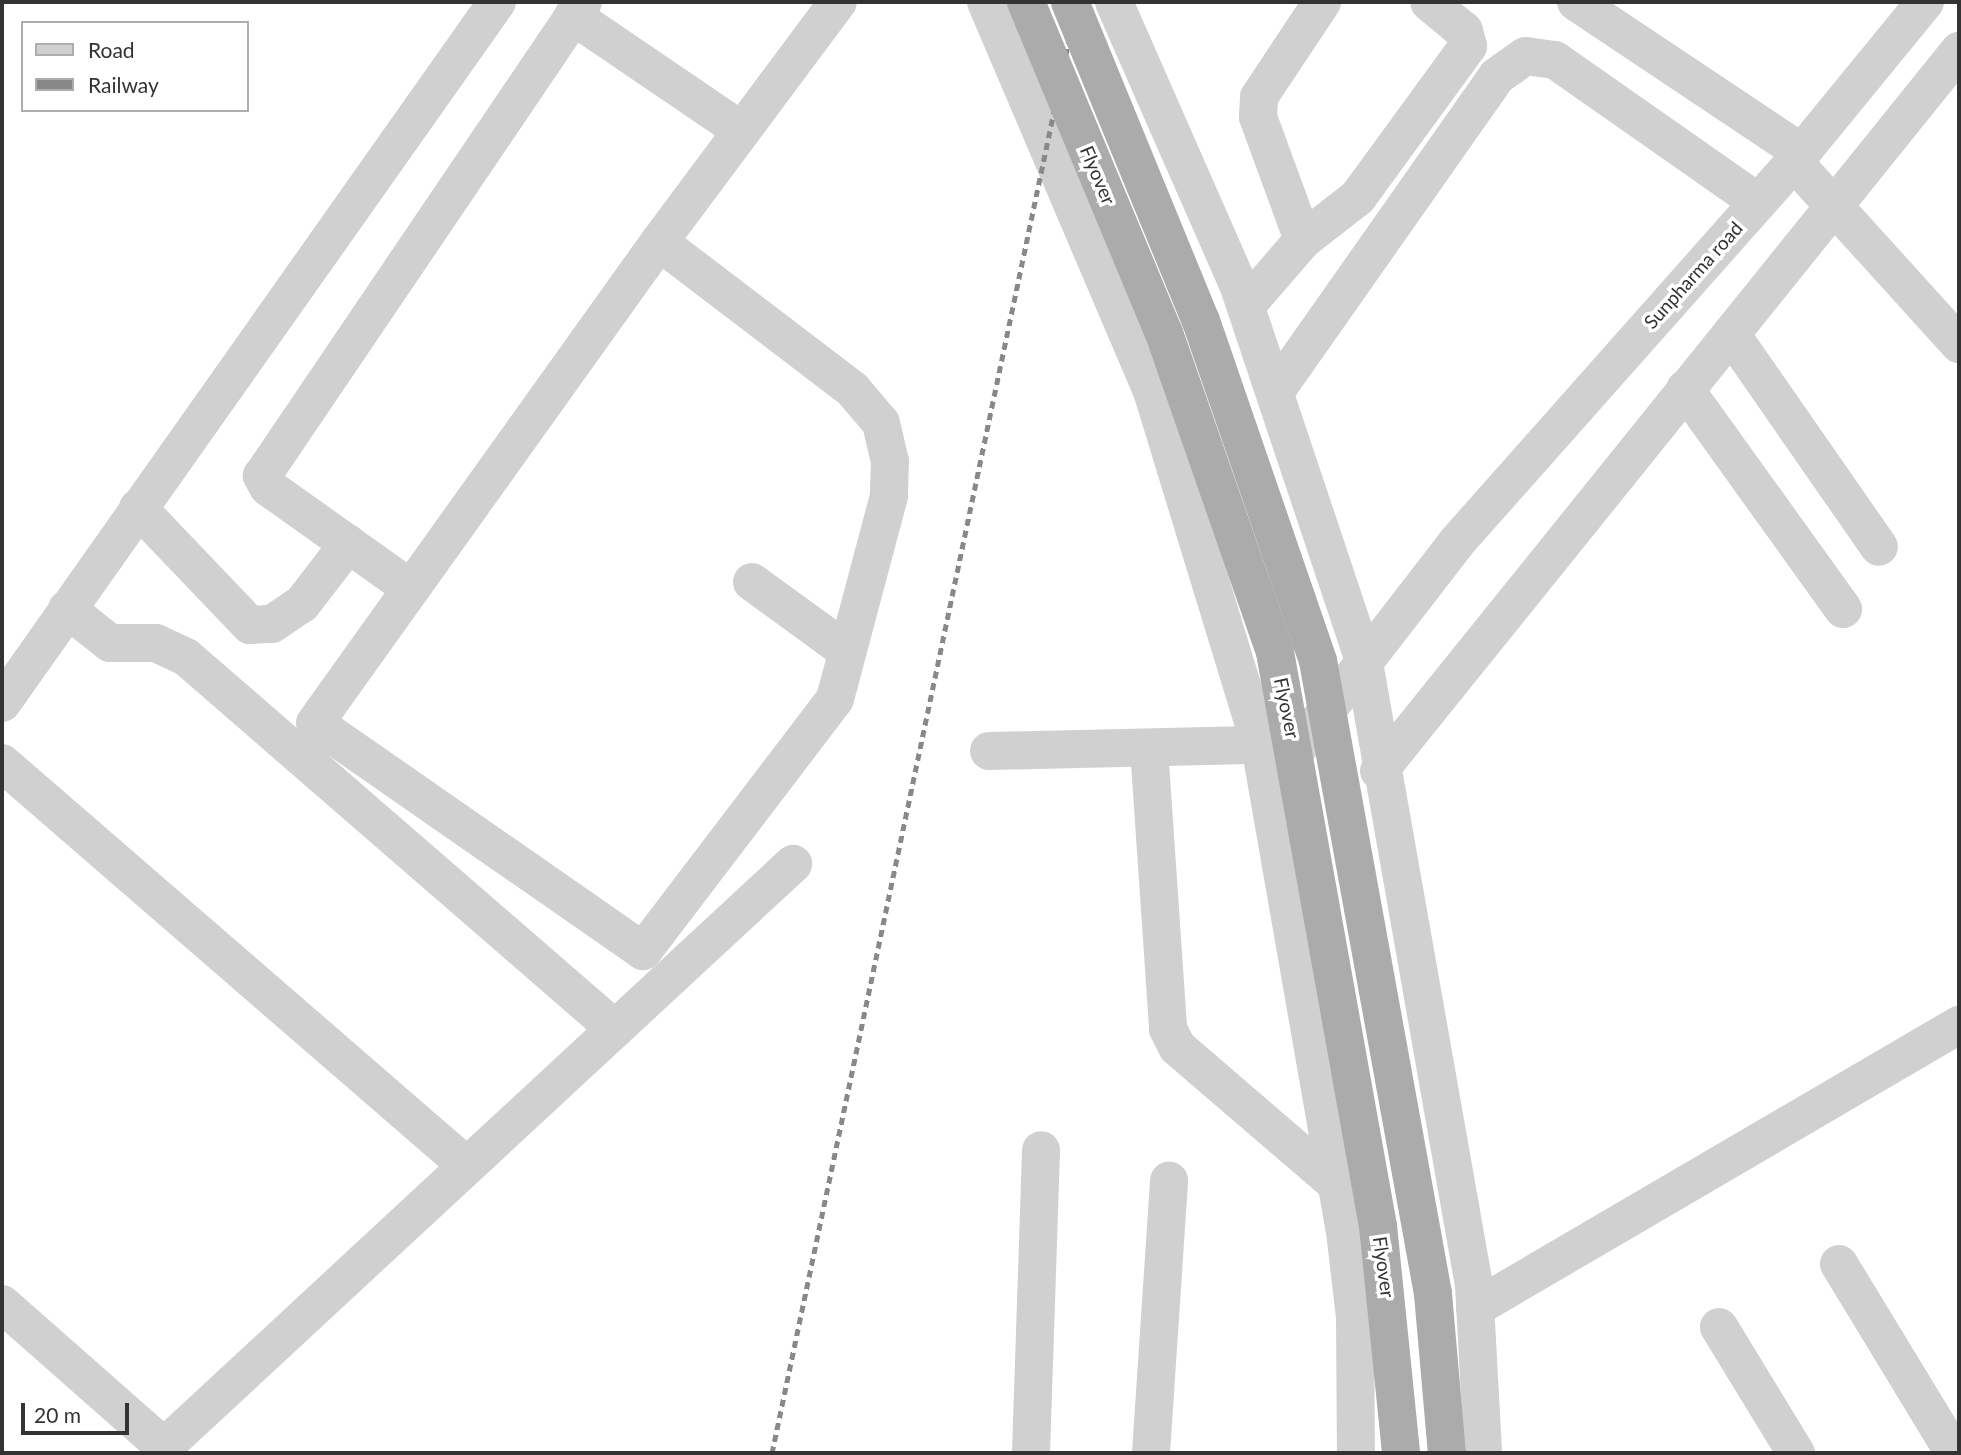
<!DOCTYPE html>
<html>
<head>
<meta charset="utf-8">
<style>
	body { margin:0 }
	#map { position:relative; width:1961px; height:1455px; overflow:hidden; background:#fff; font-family:Lato,sans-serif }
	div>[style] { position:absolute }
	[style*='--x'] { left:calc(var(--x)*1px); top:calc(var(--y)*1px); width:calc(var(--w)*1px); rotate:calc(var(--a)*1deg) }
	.minor>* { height:38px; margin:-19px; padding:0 19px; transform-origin:19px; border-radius:19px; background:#d0d0d0 }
	.rail>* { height:5px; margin-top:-2.5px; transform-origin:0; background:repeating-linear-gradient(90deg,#888 0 7px,transparent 0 12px) }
	.major-bridge>* { height:38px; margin:-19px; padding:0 19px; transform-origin:19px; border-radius:19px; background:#ababab }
	span { translate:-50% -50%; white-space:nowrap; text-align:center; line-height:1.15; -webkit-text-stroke:7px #fff; paint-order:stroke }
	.street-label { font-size:19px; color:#333 }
	.frame { position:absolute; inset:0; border:4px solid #333; pointer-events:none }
	.legend { position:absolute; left:21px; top:21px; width:228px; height:91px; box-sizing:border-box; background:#fff; border:2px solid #adadad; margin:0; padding:9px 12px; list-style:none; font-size:21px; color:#333 }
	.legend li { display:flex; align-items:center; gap:14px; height:35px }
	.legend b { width:35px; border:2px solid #adadad }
	.scale { position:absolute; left:21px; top:1403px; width:108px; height:32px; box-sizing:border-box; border:4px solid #333; border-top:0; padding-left:9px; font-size:21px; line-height:24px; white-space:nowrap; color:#333; -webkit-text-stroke:5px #fff; paint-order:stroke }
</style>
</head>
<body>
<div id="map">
	<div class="minor">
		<div style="--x:986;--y:2;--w:423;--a:66.9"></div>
		<div style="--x:1152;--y:391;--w:370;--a:73"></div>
		<div style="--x:1260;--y:745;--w:493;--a:80.1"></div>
		<div style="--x:1345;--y:1231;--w:87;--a:83.4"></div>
		<div style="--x:1355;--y:1317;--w:136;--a:89.6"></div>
		<div style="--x:1114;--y:2;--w:308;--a:66.3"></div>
		<div style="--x:1238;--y:284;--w:393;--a:71.5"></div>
		<div style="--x:1363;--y:657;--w:638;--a:79.98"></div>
		<div style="--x:1474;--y:1285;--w:168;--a:86.9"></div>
		<div style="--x:1576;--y:2;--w:270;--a:33.7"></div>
		<div style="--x:573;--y:16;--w:204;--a:34.2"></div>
		<div style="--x:1794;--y:162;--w:246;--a:47.8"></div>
		<div style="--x:1303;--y:240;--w:131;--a:-110.1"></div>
		<div style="--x:1258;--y:117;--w:20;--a:-87"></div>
		<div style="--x:1259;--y:97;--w:114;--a:-56.4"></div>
		<div style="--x:659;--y:242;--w:244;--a:37.3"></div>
		<div style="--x:853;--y:390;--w:43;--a:49.7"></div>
		<div style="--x:881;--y:423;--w:39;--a:77"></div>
		<div style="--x:890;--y:461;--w:35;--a:92"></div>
		<div style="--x:889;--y:496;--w:210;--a:104.9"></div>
		<div style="--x:835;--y:699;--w:317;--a:127.3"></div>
		<div style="--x:643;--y:951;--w:399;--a:-145.2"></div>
		<div style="--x:315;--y:723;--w:591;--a:-54.43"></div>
		<div style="--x:659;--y:242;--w:299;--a:-53.3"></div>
		<div style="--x:1246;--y:306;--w:87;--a:-49.2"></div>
		<div style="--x:1303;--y:240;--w:70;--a:-38"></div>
		<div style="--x:1358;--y:197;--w:187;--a:-53.9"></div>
		<div style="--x:1468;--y:46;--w:16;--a:-105"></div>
		<div style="--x:1464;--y:31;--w:45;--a:-140.4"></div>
		<div style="--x:1731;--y:334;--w:259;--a:55.2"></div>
		<div style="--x:1685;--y:389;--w:271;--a:54.3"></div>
		<div style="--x:1275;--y:392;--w:386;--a:-54.9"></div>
		<div style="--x:1497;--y:76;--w:35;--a:-35"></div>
		<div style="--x:1526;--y:56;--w:29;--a:8"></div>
		<div style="--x:1555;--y:60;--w:248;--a:35"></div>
		<div style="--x:138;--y:508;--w:162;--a:46.3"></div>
		<div style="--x:250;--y:625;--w:22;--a:-3"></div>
		<div style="--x:272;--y:624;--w:36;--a:-34"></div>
		<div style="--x:302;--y:604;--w:76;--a:-52.5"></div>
		<div style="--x:752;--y:582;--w:117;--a:36"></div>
		<div style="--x:410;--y:588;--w:174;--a:-144.6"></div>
		<div style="--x:268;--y:487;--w:13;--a:-119"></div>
		<div style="--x:262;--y:476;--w:572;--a:-55.89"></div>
		<div style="--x:67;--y:609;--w:55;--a:38.3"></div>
		<div style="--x:110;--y:643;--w:46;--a:0"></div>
		<div style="--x:156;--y:643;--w:33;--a:25"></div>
		<div style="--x:186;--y:657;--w:568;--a:40.93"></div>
		<div style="--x:2;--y:703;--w:858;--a:-54.77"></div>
		<div style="--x:1149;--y:748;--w:282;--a:86.1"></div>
		<div style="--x:1168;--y:1029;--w:20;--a:63"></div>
		<div style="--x:1177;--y:1047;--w:210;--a:40.7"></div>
		<div style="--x:989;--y:751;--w:271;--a:-1.3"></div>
		<div style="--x:2;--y:763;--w:615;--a:40.91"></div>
		<div style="--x:1379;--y:771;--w:925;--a:-51.15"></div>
		<div style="--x:1277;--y:775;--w:293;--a:-52.3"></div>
		<div style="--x:1456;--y:543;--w:509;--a:-48.42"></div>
		<div style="--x:1794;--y:162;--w:207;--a:-50.7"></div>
		<div style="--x:1839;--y:1264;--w:221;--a:58.7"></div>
		<div style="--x:2;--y:1304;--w:216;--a:41.4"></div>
		<div style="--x:164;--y:1447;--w:858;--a:-42.83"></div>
		<div style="--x:1475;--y:1308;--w:561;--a:-30.32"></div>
		<div style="--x:1719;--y:1327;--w:148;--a:58.6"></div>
		<div style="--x:1031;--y:1453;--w:303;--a:-88.1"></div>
		<div style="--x:1151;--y:1453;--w:273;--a:-86.2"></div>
	</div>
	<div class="rail">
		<div style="--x:772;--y:1453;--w:1483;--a:-78.13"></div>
	</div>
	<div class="major-bridge">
		<div style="--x:1026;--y:2;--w:359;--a:67.4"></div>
		<div style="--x:1164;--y:333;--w:338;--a:70.8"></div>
		<div style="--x:1275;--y:652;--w:583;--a:79.83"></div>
		<div style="--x:1378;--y:1226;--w:228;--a:84.2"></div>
		<div style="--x:1070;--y:2;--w:345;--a:67.7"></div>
		<div style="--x:1201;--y:321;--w:360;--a:71"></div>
		<div style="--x:1318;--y:661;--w:643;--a:79.7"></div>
		<div style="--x:1433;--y:1294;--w:160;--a:85"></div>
	</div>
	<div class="street-label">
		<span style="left:1098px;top:175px;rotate:67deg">Flyover</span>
		<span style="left:1693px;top:275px;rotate:-48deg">Sunpharma road</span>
		<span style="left:1287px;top:708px;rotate:78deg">Flyover</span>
		<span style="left:1384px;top:1267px;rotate:82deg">Flyover</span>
	</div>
	<div class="frame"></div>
	<ul class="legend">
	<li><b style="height:9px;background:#d0d0d0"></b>Road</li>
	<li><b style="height:9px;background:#888"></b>Railway</li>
	</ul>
	<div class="scale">20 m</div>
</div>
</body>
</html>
